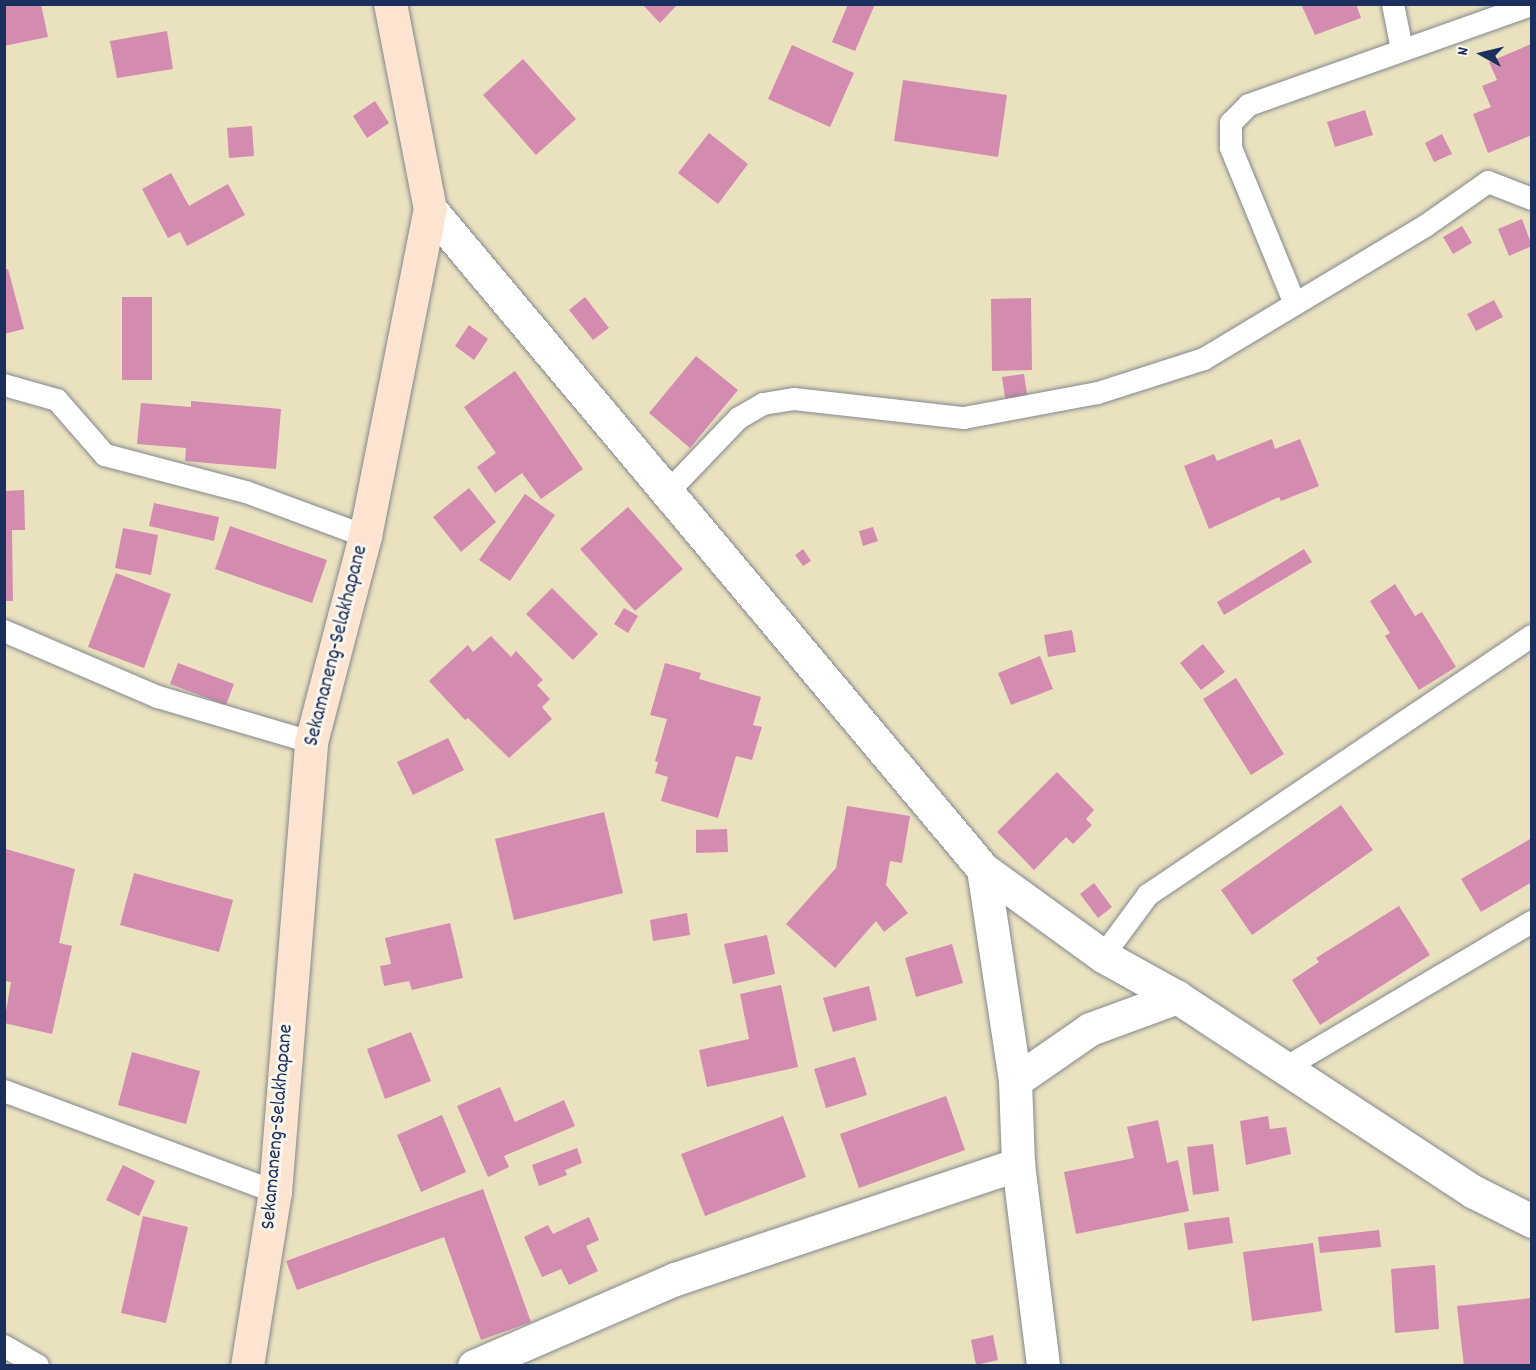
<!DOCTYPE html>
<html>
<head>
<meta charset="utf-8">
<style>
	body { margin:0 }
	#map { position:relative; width:1536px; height:1370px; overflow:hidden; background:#eae1bf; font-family:Dekko,sans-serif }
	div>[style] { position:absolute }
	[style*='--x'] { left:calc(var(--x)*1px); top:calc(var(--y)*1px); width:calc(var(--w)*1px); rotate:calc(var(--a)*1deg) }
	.building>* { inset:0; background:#d38cb0 }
	.roads { filter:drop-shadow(0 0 2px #82888e) drop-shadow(0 0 2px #82888e) }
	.lane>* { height:22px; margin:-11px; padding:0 11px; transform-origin:11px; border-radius:11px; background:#fff }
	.street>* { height:33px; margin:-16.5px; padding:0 16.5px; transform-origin:16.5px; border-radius:16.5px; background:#fff }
	.secondary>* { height:33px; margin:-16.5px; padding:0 16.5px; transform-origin:16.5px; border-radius:16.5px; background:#fde4d1 }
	span { translate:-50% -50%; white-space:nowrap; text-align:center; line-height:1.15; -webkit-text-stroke:6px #fbf7ec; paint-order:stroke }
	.street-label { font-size:21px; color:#1b2f5e }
	.frame { position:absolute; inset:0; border:6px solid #1b2f5e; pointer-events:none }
	.north { position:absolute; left:1452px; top:24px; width:60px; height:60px; -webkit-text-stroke:4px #fbf7ec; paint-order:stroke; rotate:278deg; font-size:16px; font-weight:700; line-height:24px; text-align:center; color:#1b2f5e }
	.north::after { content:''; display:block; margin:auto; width:21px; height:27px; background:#1b2f5e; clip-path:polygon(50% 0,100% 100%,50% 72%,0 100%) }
</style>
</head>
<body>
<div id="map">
	<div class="building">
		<div style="clip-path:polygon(4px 4px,41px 4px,48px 37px,4px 46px)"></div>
		<div style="clip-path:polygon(642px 4px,678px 4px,660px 23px)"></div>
		<div style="clip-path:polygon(848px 4px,875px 4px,855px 51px,832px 42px)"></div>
		<div style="clip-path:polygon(1301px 4px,1356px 4px,1361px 18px,1315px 35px)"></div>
		<div style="clip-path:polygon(167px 31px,173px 69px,117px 78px,110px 41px)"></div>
		<div style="clip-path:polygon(1531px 44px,1532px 135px,1488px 153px,1473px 114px,1491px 107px,1482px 86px,1497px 80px,1489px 62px)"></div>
		<div style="clip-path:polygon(792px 45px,854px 73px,830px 127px,768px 99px)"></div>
		<div style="clip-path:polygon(523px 59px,576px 119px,536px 155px,483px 95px)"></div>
		<div style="clip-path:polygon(903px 80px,1007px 95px,998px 157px,894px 141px)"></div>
		<div style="clip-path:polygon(375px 101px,389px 123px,367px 138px,353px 116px)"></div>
		<div style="clip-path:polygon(1365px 110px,1373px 135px,1335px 147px,1327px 122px)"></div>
		<div style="clip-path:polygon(252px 126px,254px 156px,229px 158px,227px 128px)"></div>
		<div style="clip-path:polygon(709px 133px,748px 164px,718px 204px,678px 173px)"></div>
		<div style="clip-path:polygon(1442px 134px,1452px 154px,1434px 162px,1425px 143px)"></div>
		<div style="clip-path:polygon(171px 173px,189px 206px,228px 184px,245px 215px,187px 246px,180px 232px,168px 238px,142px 189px)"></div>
		<div style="clip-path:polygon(1522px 219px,1532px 246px,1509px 256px,1498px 229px)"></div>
		<div style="clip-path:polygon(1462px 226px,1472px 243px,1453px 254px,1443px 237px)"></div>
		<div style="clip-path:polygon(8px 269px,24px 329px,4px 334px,4px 270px)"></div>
		<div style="clip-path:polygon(122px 297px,152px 297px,152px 380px,122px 380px)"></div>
		<div style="clip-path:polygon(585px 297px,609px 328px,593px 340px,569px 310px)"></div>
		<div style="clip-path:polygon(1031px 298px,1032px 370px,992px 371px,991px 299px)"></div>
		<div style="clip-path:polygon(1494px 300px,1503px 317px,1476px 331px,1467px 314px)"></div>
		<div style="clip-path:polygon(469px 325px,488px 339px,474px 360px,455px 346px)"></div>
		<div style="clip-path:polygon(696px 356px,738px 390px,690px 448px,649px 413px)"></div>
		<div style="clip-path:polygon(515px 371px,583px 469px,541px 499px,522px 473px,495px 493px,477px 467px,496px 453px,464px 407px)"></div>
		<div style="clip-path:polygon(1024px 374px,1028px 401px,1006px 404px,1002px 377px)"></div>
		<div style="clip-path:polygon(191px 401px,281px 409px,276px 469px,185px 461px,186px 448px,137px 444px,141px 403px,191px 407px)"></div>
		<div style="clip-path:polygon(1272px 439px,1275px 449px,1300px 439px,1319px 486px,1281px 501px,1279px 497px,1209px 529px,1184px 466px,1214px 454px,1217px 461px)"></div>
		<div style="clip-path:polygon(469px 488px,496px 522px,461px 552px,433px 517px)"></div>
		<div style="clip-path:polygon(24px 490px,25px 530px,12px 530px,13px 601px,4px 601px,4px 491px)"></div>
		<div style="clip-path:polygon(525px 494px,555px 515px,510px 581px,479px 560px)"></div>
		<div style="clip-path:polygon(154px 503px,219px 517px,214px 541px,149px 526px)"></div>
		<div style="clip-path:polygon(628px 507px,683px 569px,635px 611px,580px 549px)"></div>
		<div style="clip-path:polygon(230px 526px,327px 560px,312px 603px,215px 569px)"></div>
		<div style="clip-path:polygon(873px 527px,878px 541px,863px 546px,859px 531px)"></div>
		<div style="clip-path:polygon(123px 528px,158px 535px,151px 575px,115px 568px)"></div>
		<div style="clip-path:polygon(803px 549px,811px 561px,803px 566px,795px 555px)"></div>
		<div style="clip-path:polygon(1304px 549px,1312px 562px,1224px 615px,1217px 602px)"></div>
		<div style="clip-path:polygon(116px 573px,171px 594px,144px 668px,88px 647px)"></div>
		<div style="clip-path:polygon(1395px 584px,1415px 616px,1422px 612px,1456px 667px,1419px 690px,1385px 636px,1390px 633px,1370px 601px)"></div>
		<div style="clip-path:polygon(552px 588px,598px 634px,573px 660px,526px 614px)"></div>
		<div style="clip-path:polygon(624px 608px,638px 616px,628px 633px,614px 624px)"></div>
		<div style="clip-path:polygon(1072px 630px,1076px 652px,1048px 657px,1044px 635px)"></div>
		<div style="clip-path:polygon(491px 636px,511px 657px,516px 651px,543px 680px,537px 685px,550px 699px,542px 707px,552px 719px,509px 758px,468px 718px,465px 720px,429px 681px,468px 645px,473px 652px)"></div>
		<div style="clip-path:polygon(1203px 644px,1225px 672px,1201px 690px,1180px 663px)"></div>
		<div style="clip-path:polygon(1040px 656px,1053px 689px,1011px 705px,998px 673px)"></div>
		<div style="clip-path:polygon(178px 663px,234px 684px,226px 705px,170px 684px)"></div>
		<div style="clip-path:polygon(665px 663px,701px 673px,699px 679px,761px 697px,753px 725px,762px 727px,752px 760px,736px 756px,718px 818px,661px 801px,668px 777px,655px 773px,658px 762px,655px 761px,667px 719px,650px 715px)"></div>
		<div style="clip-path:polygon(1236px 678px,1284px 754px,1251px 775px,1203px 699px)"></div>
		<div style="clip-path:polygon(448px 738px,464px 770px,413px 795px,397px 762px)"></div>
		<div style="clip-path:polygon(1057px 772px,1094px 810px,1086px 819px,1092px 825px,1073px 844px,1066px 837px,1034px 870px,997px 832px)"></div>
		<div style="clip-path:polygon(1341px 805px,1373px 850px,1252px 935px,1221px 890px)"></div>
		<div style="clip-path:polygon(847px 806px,910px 816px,902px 863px,890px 861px,886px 885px,908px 913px,884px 932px,876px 921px,835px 968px,786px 924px,836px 868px)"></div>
		<div style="clip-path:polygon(604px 812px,623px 893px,514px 920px,495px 839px)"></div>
		<div style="clip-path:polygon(727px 829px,728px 852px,696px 853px,696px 830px)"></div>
		<div style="clip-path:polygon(1532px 838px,1532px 882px,1481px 912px,1461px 879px)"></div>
		<div style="clip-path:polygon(6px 849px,75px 869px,59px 943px,72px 946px,52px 1034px,4px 1023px,11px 982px,4px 981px)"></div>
		<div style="clip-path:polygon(134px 873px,233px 900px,219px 952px,120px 925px)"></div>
		<div style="clip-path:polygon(1094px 883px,1112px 907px,1098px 918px,1080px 894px)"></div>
		<div style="clip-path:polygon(1399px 906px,1430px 955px,1320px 1025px,1292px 980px,1319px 962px,1316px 958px)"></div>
		<div style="clip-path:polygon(687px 913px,690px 935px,653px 941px,650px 920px)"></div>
		<div style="clip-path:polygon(450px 923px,463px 978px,412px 990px,409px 981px,384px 986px,380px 966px,391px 964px,385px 938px)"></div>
		<div style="clip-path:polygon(767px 935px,775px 974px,733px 984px,724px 944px)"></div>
		<div style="clip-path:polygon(952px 944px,963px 983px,916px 997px,905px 958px)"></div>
		<div style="clip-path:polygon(781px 985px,798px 1067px,707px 1087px,699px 1050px,749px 1039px,740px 994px)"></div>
		<div style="clip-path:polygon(869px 986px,877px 1020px,833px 1032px,823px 998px)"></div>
		<div style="clip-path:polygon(411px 1032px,431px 1081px,385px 1099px,367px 1049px)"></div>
		<div style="clip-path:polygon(132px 1052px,200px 1071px,186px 1124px,118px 1105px)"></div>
		<div style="clip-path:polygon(855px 1057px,867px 1095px,826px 1108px,814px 1069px)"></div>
		<div style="clip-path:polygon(500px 1087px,515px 1122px,564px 1100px,575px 1126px,504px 1156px,509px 1167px,488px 1177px,457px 1106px)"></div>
		<div style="clip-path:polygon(946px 1096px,965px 1150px,859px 1188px,840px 1134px)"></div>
		<div style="clip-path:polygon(442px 1115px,466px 1172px,421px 1192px,397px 1135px)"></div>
		<div style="clip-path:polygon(783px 1116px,806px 1177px,705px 1216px,681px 1154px)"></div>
		<div style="clip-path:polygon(1268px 1116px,1270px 1129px,1286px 1127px,1291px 1154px,1246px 1165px,1240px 1121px)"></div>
		<div style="clip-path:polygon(1158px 1120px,1167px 1163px,1178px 1160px,1189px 1211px,1076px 1234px,1064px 1172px,1134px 1158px,1127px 1127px)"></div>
		<div style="clip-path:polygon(1213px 1144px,1219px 1191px,1193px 1195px,1187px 1147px)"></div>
		<div style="clip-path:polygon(577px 1148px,582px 1163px,565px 1170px,567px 1175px,539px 1186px,532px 1165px)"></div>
		<div style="clip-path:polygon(123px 1165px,155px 1181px,139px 1216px,106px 1200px)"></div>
		<div style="clip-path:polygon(483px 1189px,531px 1322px,481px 1340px,444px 1237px,297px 1290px,286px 1261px)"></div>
		<div style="clip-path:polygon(143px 1216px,188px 1227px,166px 1323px,121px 1313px)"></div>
		<div style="clip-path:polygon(589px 1217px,599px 1240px,586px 1246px,598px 1271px,569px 1285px,561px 1269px,542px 1277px,524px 1237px,548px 1225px,553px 1234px)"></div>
		<div style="clip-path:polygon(1229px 1217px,1233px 1243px,1188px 1250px,1184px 1223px)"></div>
		<div style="clip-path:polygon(1379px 1230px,1381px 1247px,1320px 1253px,1318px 1237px)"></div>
		<div style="clip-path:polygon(1313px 1243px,1322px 1311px,1252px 1321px,1243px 1252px)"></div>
		<div style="clip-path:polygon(1435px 1265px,1439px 1329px,1395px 1333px,1391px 1269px)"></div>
		<div style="clip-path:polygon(1532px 1298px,1532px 1366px,1464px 1366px,1457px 1306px)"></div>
		<div style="clip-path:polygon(993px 1335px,998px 1360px,976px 1365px,971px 1340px)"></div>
	</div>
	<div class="roads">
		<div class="lane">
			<div style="--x:1393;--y:4;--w:47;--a:78.9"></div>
			<div style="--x:1295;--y:304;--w:169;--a:-112.3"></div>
			<div style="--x:1231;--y:148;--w:25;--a:-90"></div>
			<div style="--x:1231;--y:123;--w:25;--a:-45"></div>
			<div style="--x:1249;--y:105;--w:300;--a:-19.5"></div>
			<div style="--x:4;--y:385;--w:55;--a:15.8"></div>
			<div style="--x:57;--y:400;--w:73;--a:48.9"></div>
			<div style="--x:105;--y:455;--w:146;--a:14.7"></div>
			<div style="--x:246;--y:492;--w:127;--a:20.3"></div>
			<div style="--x:667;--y:493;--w:104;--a:-46.2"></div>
			<div style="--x:739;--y:418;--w:28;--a:-30"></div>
			<div style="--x:763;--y:404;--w:31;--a:-9"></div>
			<div style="--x:794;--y:399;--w:171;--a:6.4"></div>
			<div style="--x:964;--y:418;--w:136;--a:-10.6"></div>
			<div style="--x:1098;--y:393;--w:111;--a:-17.8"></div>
			<div style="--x:1204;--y:359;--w:257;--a:-31"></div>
			<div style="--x:1424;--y:227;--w:78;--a:-35.1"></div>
			<div style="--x:1488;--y:182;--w:47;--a:21.1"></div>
			<div style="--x:4;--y:631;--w:168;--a:23.2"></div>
			<div style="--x:158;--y:697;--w:159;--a:16.4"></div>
			<div style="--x:1103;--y:956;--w:76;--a:-53.6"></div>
			<div style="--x:1148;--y:895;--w:463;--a:-34"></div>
			<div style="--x:1285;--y:1068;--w:287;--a:-30.6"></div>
			<div style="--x:4;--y:1091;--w:289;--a:20.4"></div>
			<div style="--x:4;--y:1346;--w:39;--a:30"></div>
		</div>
		<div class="street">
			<div style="--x:430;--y:209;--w:861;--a:50.04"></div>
			<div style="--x:983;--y:869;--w:214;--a:81.4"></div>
			<div style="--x:1015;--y:1081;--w:83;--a:87.9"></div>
			<div style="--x:1018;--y:1164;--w:204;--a:82.9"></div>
			<div style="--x:983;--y:869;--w:148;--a:35.9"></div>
			<div style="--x:1103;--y:956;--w:85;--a:29"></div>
			<div style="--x:1177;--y:997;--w:355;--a:33.3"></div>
			<div style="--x:1474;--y:1192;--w:65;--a:26.6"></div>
			<div style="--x:1015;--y:1081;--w:91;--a:-34.7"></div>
			<div style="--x:1090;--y:1029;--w:93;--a:-20.2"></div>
			<div style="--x:474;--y:1366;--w:219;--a:-23.4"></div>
			<div style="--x:675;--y:1279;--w:362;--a:-18.5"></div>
		</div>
		<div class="secondary">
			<div style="--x:247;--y:1366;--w:176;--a:-80.9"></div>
			<div style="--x:275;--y:1192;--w:451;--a:-85.4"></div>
			<div style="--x:311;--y:742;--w:213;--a:-75.3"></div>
			<div style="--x:365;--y:536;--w:333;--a:-78.8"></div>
			<div style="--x:430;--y:209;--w:209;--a:-101"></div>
		</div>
	</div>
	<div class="street-label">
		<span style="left:337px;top:646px;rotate:-76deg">Sekamaneng-Selakhapane</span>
		<span style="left:278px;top:1127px;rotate:-85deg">Sekamaneng-Selakhapane</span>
	</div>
	<div class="frame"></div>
	<div class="north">N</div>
</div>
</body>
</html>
